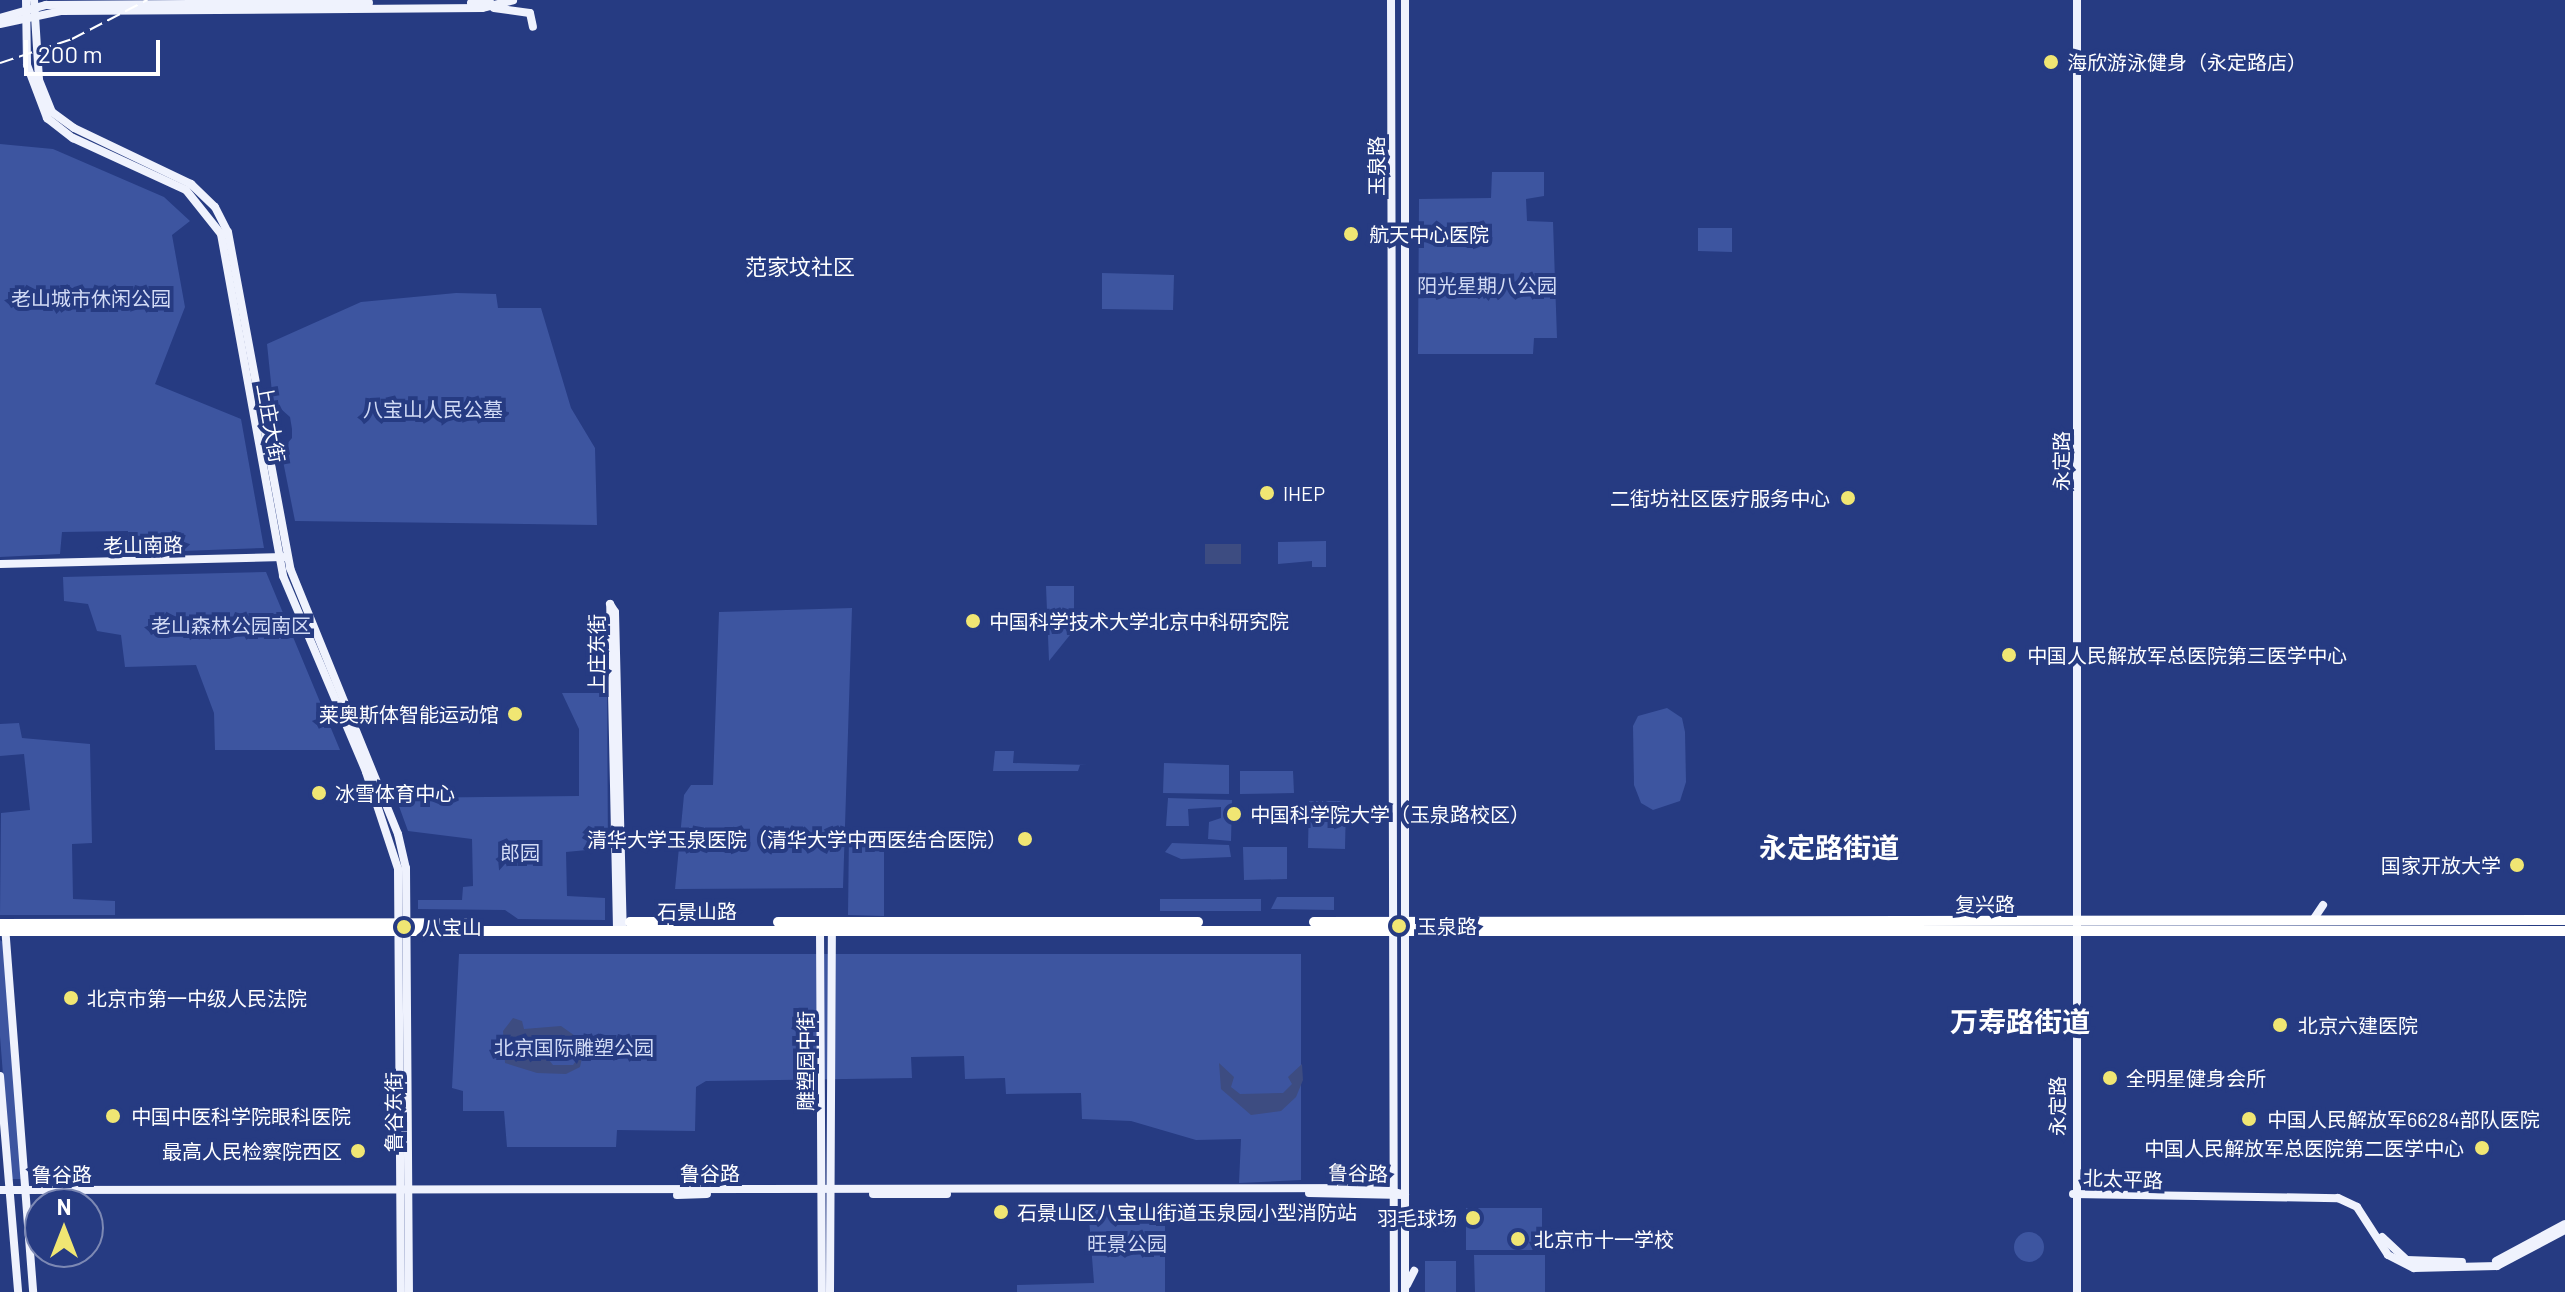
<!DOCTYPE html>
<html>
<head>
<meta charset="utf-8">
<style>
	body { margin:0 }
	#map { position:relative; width:2565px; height:1292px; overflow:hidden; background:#263b82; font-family:Barlow,"Noto Sans SC",sans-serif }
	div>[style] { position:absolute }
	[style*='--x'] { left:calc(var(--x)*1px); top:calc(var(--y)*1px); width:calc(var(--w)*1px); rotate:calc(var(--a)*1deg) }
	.green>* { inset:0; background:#3d55a0 }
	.round { border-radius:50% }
	.water>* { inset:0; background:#3d4c81 }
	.major>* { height:8px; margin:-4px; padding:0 4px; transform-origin:4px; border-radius:4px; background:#eff2fd }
	.highway>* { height:10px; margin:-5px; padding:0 5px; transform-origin:5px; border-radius:5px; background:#fff }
	.rail>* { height:2px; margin-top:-1px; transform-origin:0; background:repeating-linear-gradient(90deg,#fff 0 14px,transparent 0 20px) }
	.dots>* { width:22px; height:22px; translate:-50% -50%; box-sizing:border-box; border:4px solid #263b82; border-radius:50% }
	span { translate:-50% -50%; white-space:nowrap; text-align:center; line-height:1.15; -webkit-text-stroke:8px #263b82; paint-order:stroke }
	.poi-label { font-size:20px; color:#fff }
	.left { translate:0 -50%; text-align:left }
	.right { translate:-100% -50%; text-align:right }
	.street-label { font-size:20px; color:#fff }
	.park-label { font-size:20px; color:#d1daf5 }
	.neighbourhood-label { font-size:22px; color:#fff }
	.district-label { font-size:28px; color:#fff; font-weight:700 }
	.north { position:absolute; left:24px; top:1188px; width:80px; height:80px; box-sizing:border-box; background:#263b82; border:2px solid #7d89b4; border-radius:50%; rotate:0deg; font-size:22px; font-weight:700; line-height:32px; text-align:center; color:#fff }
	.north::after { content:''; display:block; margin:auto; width:28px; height:36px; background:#f0e673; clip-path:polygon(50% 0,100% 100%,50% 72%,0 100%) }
	.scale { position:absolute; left:24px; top:40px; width:136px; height:36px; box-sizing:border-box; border:4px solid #fff; border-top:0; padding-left:10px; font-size:24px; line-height:28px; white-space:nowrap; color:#fff; -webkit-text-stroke:6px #263b82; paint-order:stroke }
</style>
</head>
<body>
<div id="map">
	<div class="green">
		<div style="clip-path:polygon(0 144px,53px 149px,164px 197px,190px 221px,172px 235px,185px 307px,155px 384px,241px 419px,264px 548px,129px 553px,128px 531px,62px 532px,60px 554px,0 557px)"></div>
		<div style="clip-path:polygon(1492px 172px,1544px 172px,1544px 196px,1526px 199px,1527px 221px,1553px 222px,1557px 338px,1534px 338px,1533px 354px,1418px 354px,1419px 199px,1491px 198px)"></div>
		<div style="clip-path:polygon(1698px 228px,1732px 228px,1732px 252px,1698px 251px)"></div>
		<div style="clip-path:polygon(1102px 273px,1174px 275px,1173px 310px,1102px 309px)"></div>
		<div style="clip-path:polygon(456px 293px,496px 294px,498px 308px,541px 308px,571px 408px,595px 448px,597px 525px,295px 521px,281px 451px,292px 438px,292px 429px,290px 417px,273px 402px,267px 344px,361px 302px)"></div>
		<div style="clip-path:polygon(1326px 541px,1326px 567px,1312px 567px,1312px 561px,1278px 564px,1278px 542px)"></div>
		<div style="clip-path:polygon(266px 572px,340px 750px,215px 750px,214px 713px,196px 665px,125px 667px,121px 635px,97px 631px,88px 604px,64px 601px,63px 577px)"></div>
		<div style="clip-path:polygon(1046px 586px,1074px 586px,1074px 630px,1049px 661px)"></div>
		<div style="clip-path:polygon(852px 608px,843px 888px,675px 889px,684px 795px,691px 785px,713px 785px,719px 612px)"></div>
		<div style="clip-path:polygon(562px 693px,607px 693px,608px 848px,566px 852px,567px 896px,605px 898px,605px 920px,518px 919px,505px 910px,418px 909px,418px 900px,462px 900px,463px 887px,473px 886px,472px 839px,408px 831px,396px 798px,579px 796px,579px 729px)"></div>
		<div style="clip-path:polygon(1667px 708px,1682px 718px,1685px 732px,1686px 782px,1680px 801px,1653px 810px,1641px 803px,1634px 785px,1633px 726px,1638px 716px)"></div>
		<div style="clip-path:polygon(19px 723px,22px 738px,90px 744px,92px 843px,72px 844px,73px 899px,115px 901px,115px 915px,0 915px,1px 813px,30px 810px,24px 754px,0 756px,0 724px)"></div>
		<div style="clip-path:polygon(995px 751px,1014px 751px,1013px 763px,1088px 765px,1080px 765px,1078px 771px,993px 771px)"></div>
		<div style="clip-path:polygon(1164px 763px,1229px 765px,1229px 794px,1163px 793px)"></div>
		<div style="clip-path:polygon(1240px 771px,1293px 771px,1294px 793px,1240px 794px)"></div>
		<div style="clip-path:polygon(1168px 798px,1232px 800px,1231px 841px,1208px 839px,1209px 822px,1221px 818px,1221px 807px,1188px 809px,1189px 826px,1166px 826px)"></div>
		<div style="clip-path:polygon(1309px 801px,1346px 801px,1345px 849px,1308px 848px)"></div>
		<div style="clip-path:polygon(884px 833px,884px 916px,848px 915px,849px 834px)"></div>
		<div style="clip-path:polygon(1172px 843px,1229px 845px,1231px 857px,1181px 859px,1165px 852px)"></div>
		<div style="clip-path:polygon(1243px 847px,1287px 847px,1287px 879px,1244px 880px)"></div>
		<div style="clip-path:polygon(1277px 897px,1334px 897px,1334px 910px,1271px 909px)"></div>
		<div style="clip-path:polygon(1160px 899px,1261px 899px,1261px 911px,1160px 911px)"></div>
		<div style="clip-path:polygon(0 940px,4px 943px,22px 1179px,11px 1179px,0 1036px)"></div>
		<div style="clip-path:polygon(459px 954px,1301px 954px,1301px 1180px,1239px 1183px,1241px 1139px,1196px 1140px,1131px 1121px,1082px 1119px,1081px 1093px,1006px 1094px,1005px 1078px,965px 1079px,964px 1056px,911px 1057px,912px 1078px,706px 1081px,696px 1087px,695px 1131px,617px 1130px,616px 1147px,507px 1147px,504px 1111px,463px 1111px,463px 1091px,452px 1088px)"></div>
		<div style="clip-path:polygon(1088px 1206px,1165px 1206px,1165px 1292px,1017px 1292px,1017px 1285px,1094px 1283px)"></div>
		<div style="clip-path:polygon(1466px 1208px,1542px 1208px,1542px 1250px,1466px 1250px)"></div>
		<div class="round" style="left:2014px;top:1232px;width:30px;height:30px"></div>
		<div style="clip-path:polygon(1474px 1255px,1545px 1255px,1545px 1292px,1475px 1292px)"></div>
		<div style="clip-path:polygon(1425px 1261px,1456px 1261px,1456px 1292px,1425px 1292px)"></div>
	</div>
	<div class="water">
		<div style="clip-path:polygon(1205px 544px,1241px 544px,1241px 564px,1205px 564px)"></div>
		<div style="clip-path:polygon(evenodd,513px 1018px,522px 1021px,524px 1029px,561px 1026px,578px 1038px,584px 1049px,580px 1067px,566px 1074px,537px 1073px,505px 1063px,503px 1031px,513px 1018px,565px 1037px,578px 1044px,579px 1057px,573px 1065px,553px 1065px,540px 1049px,565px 1037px)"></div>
		<div style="clip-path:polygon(1219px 1063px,1234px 1077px,1231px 1087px,1240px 1094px,1283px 1093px,1292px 1084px,1288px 1077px,1302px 1064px,1303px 1080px,1296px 1097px,1281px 1111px,1251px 1115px,1221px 1089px)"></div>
	</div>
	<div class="major">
		<div style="--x:26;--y:0;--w:65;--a:89.1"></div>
		<div style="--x:27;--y:65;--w:57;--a:69.3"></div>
		<div style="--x:47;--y:118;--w:33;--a:38"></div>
		<div style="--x:73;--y:138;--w:124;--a:24.7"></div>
		<div style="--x:186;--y:190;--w:56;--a:51.5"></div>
		<div style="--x:221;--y:234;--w:348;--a:79.7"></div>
		<div style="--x:283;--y:576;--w:213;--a:67"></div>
		<div style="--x:366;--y:772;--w:102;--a:71.7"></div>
		<div style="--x:398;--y:869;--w:423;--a:89.6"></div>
		<div style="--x:34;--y:0;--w:80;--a:86.4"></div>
		<div style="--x:39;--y:80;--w:35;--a:68"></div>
		<div style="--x:52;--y:112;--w:27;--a:36"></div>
		<div style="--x:74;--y:128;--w:130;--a:25.6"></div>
		<div style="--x:191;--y:184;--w:33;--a:44"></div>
		<div style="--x:215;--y:207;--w:28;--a:63"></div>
		<div style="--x:228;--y:232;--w:342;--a:79.5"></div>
		<div style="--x:290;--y:568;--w:287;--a:67.9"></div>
		<div style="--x:398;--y:834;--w:35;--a:77"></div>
		<div style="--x:406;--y:868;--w:424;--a:89.6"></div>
		<div style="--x:1391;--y:0;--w:1292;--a:89.87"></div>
		<div style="--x:471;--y:3;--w:19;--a:-9"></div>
		<div style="--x:494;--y:8;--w:36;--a:8"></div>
		<div style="--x:530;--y:13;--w:14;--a:78"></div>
		<div style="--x:0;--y:18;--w:48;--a:-15.8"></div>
		<div style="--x:46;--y:5;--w:323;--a:-0.4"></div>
		<div style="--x:0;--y:24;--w:62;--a:-12"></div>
		<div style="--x:61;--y:11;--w:421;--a:-0.4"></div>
		<div style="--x:482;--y:8;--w:32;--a:-14"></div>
		<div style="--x:0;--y:564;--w:283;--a:-1.4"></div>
		<div style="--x:2313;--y:920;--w:18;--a:-56"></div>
		<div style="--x:5;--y:926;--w:367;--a:85.6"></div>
		<div style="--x:617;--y:929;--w:325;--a:-91.2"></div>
		<div style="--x:610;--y:604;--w:9;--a:58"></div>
		<div style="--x:615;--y:612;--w:317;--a:88.6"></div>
		<div style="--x:820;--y:929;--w:363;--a:89.7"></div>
		<div style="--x:0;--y:1076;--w:217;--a:85.2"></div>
		<div style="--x:0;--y:1190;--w:1379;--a:-0.08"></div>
		<div style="--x:1379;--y:1188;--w:27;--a:15"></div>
		<div style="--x:1309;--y:1193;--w:94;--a:1.2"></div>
		<div style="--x:873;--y:1194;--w:74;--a:0"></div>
		<div style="--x:2073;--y:1194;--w:265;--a:0.9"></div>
		<div style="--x:2338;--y:1198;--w:21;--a:25"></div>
		<div style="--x:2357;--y:1207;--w:57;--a:57.1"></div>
		<div style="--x:2388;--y:1255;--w:29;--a:27"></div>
		<div style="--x:2414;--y:1268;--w:83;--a:-1.4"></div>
		<div style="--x:2497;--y:1266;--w:77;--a:-27.9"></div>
		<div style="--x:677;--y:1195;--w:30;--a:-2"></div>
		<div style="--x:2382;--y:1237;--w:34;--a:43"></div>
		<div style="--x:2407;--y:1260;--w:55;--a:2.1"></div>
		<div style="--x:2496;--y:1261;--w:78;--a:-28.2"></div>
		<div style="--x:1407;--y:1285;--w:16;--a:-63"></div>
		<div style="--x:830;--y:1292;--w:363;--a:-89.7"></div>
		<div style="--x:1405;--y:1292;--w:1292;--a:-90"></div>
		<div style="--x:2077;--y:1292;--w:1292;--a:-90"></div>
	</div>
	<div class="highway">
		<div style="--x:630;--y:922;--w:40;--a:0"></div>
		<div style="--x:778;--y:922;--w:420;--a:0"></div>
		<div style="--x:1314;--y:922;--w:1251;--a:-0.09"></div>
		<div style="--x:0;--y:924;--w:474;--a:-0.1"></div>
		<div style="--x:0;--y:931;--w:2565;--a:0"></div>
	</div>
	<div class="rail">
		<div style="--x:0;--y:63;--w:76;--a:-18.4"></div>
		<div style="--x:72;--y:39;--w:85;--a:-27.5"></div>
	</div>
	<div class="dots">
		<div style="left:2051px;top:62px;background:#f0e673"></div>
		<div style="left:1351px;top:234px;background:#f0e673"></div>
		<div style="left:1267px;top:493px;background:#f0e673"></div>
		<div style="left:1848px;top:498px;background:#f0e673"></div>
		<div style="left:973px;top:621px;background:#f0e673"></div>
		<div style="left:2009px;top:655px;background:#f0e673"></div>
		<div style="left:515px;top:714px;background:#f0e673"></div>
		<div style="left:319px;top:793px;background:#f0e673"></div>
		<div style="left:1234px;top:814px;background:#f0e673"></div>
		<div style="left:1025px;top:839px;background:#f0e673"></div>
		<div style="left:2517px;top:865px;background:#f0e673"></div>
		<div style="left:1399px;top:926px;background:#f0e673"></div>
		<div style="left:404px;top:927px;background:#f0e673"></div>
		<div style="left:71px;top:998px;background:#f0e673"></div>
		<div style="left:2280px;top:1025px;background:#f0e673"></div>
		<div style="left:2110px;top:1078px;background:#f0e673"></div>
		<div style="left:113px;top:1116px;background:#f0e673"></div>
		<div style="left:2249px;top:1119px;background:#f0e673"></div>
		<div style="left:2482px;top:1148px;background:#f0e673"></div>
		<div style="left:358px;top:1151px;background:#f0e673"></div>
		<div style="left:1001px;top:1212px;background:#f0e673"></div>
		<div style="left:1473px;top:1218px;background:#f0e673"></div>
		<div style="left:1518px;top:1239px;background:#f0e673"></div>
	</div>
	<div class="poi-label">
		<span class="left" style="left:2067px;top:62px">海欣游泳健身（永定路店）</span>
		<span class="left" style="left:1369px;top:234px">航天中心医院</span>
		<span class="left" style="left:1283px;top:493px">IHEP</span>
		<span class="right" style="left:1830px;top:498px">二街坊社区医疗服务中心</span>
		<span class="left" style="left:989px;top:621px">中国科学技术大学北京中科研究院</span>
		<span class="left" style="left:2027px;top:655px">中国人民解放军总医院第三医学中心</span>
		<span class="right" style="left:499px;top:714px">莱奥斯体智能运动馆</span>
		<span class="left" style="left:335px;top:793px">冰雪体育中心</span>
		<span class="left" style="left:1250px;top:814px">中国科学院大学（玉泉路校区）</span>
		<span class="right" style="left:1007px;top:839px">清华大学玉泉医院（清华大学中西医结合医院）</span>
		<span class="right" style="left:2501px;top:865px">国家开放大学</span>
		<span class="left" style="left:1417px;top:926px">玉泉路</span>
		<span class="left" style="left:422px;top:927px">八宝山</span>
		<span class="left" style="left:87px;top:998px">北京市第一中级人民法院</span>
		<span class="left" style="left:2298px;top:1025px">北京六建医院</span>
		<span class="left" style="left:2126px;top:1078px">全明星健身会所</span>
		<span class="left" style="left:131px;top:1116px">中国中医科学院眼科医院</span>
		<span class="left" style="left:2267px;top:1119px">中国人民解放军66284部队医院</span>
		<span class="right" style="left:2464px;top:1148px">中国人民解放军总医院第二医学中心</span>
		<span class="right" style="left:342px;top:1151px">最高人民检察院西区</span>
		<span class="left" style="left:1017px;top:1212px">石景山区八宝山街道玉泉园小型消防站</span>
		<span class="right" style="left:1457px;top:1218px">羽毛球场</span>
		<span class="left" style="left:1534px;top:1239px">北京市十一学校</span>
	</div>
	<div class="street-label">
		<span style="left:1376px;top:166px;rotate:-90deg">玉泉路</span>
		<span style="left:271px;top:423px;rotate:80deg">上庄大街</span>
		<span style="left:2061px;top:461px;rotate:-90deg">永定路</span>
		<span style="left:143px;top:545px;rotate:-1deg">老山南路</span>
		<span style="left:596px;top:654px;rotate:-90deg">上庄东街</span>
		<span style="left:1985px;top:904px">复兴路</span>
		<span style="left:697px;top:911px">石景山路</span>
		<span style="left:805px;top:1061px;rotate:-90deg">雕塑园中街</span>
		<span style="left:2057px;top:1106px;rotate:-90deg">永定路</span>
		<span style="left:393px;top:1112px;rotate:-90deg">鲁谷东街</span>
		<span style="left:710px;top:1173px">鲁谷路</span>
		<span style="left:1358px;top:1173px;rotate:2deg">鲁谷路</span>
		<span style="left:62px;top:1174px">鲁谷路</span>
		<span style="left:2123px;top:1179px;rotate:2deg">北太平路</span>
	</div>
	<div class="park-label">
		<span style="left:1487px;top:285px">阳光星期八公园</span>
		<span style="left:91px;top:298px">老山城市休闲公园</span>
		<span style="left:433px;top:409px">八宝山人民公墓</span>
		<span style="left:231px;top:625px">老山森林公园南区</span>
		<span style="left:520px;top:852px">郎园</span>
		<span style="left:574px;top:1047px">北京国际雕塑公园</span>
		<span style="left:1127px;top:1243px">旺景公园</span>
	</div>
	<div class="neighbourhood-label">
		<span style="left:800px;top:267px">范家坟社区</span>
	</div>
	<div class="district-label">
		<span style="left:1829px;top:847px">永定路街道</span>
		<span style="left:2020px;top:1021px">万寿路街道</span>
	</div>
	<div class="north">N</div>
	<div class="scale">200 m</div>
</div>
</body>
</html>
